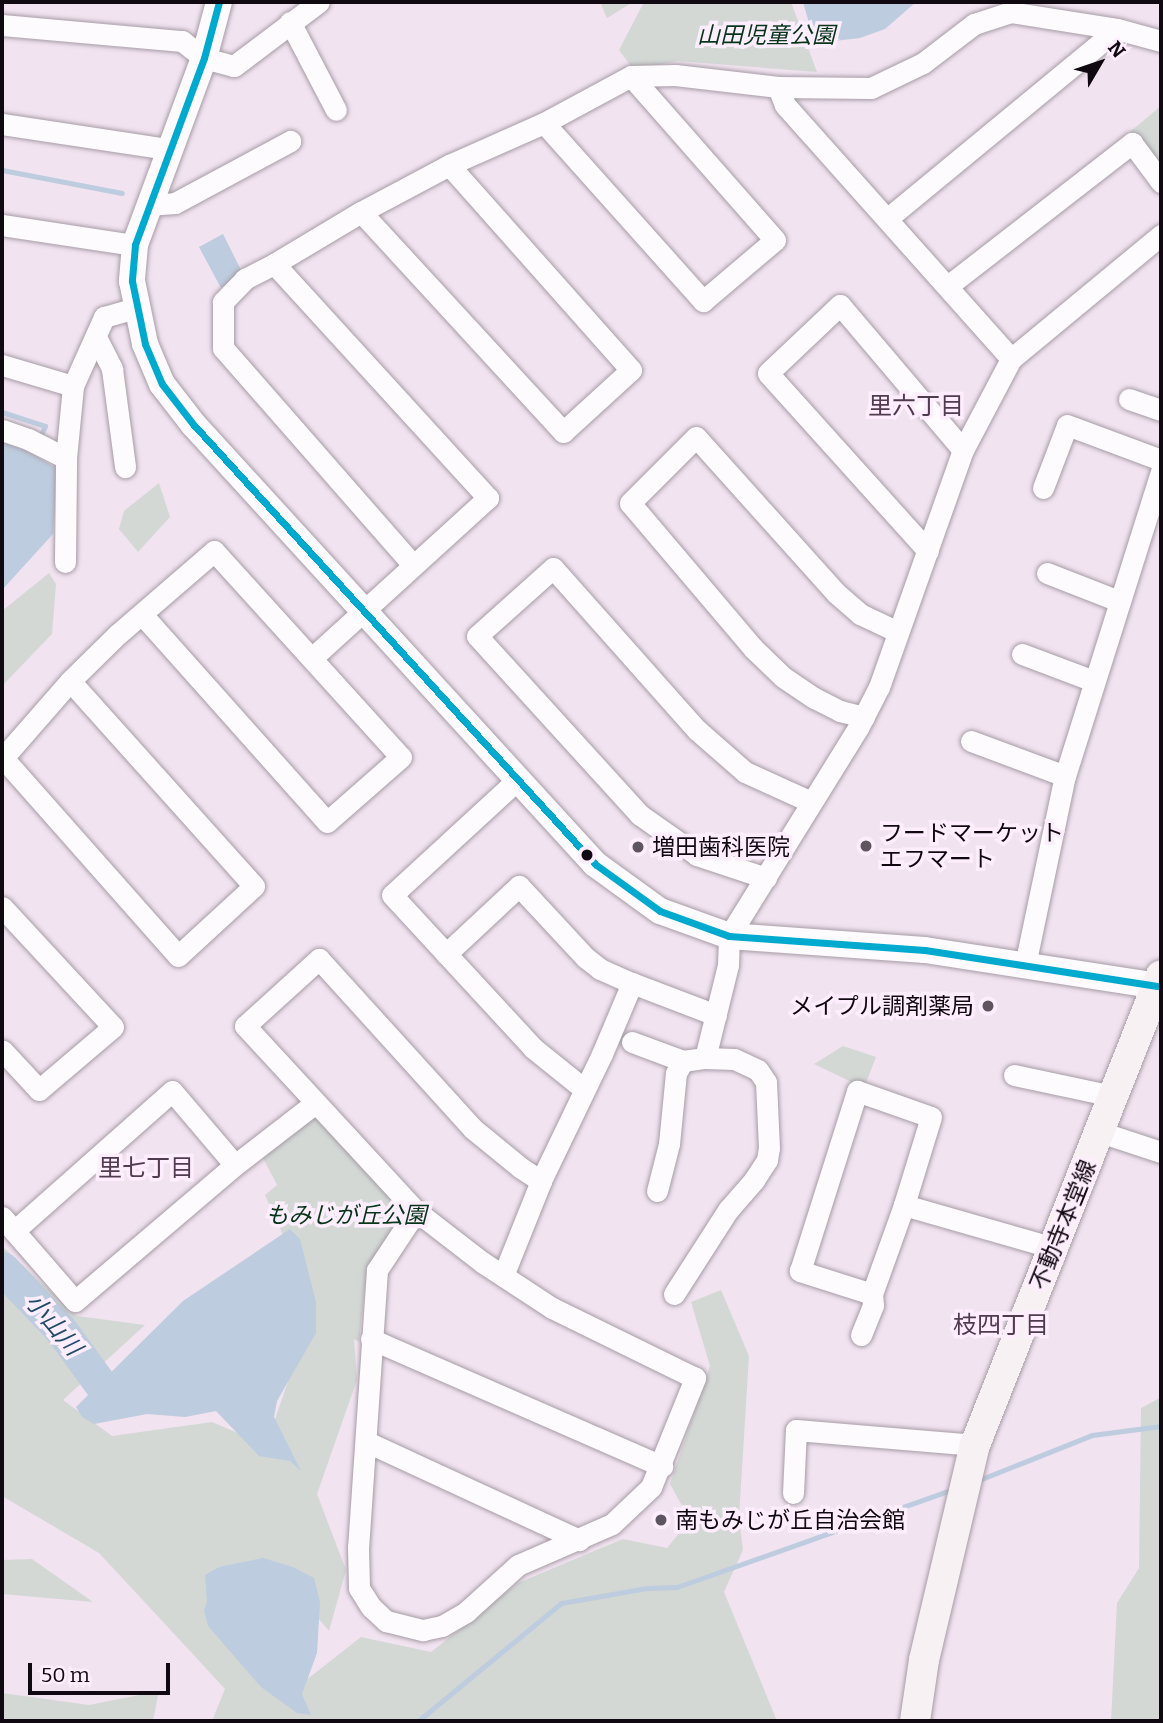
<!DOCTYPE html>
<html>
<head>
<meta charset="utf-8">
<style>
	body { margin:0 }
	#map { position:relative; width:1163px; height:1723px; overflow:hidden; background:#f1e3f0; font-family:Bitter,"Noto Sans JP",serif }
	div>[style] { position:absolute }
	[style*='--x'] { left:calc(var(--x)*1px); top:calc(var(--y)*1px); width:calc(var(--w)*1px); rotate:calc(var(--a)*1deg) }
	.green>* { inset:0; background:#d3d8d5 }
	.water>* { inset:0; background:#bdccde }
	.stream>* { height:5px; margin:-2.5px; padding:0 2.5px; transform-origin:2.5px; border-radius:2.5px; background:#bdccde }
	.river>* { height:33px; margin:-16.5px; padding:0 16.5px; transform-origin:16.5px; border-radius:16.5px; background:#bdccde }
	.roads { filter:drop-shadow(0 0 2px #a69ca6) drop-shadow(0 0 2px #a69ca6) }
	.minor>* { height:21px; margin:-10.5px; padding:0 10.5px; transform-origin:10.5px; border-radius:10.5px; background:#fdfbfd }
	.tertiary>* { height:26px; margin:-13px; padding:0 13px; transform-origin:13px; border-radius:13px; background:#fdfbfd }
	.secondary>* { height:30px; margin:-15px; padding:0 15px; transform-origin:15px; border-radius:15px; background:#f8f1f3 }
	.bus-1>* { height:7px; margin:-3.5px; padding:0 3.5px; transform-origin:3.5px; border-radius:3.5px; background:#00a9ce }
	.dots>* { width:19px; height:19px; translate:-50% -50%; box-sizing:border-box; border:4px solid #feeefd; border-radius:50% }
	span { translate:-50% -50%; white-space:nowrap; text-align:center; line-height:1.15; -webkit-text-stroke:7px #feeefd; paint-order:stroke }
	.park-label { font-size:23px; color:#063619; font-style:italic }
	.poi-label { font-size:23px; color:#110911 }
	.left { translate:0 -50%; text-align:left }
	.right { translate:-100% -50%; text-align:right }
	.street-label { font-size:23px; color:#110911 }
	.neighbourhood-label { font-size:24px; color:#503b4f }
	.water-label { font-size:24px; color:#204d6b; font-style:italic }
	.frame { position:absolute; inset:0; border:4px solid #110911; pointer-events:none }
	.north { position:absolute; left:1065px; top:28px; width:70px; height:70px; -webkit-text-stroke:5px #feeefd; paint-order:stroke; rotate:51deg; font-size:19px; font-weight:700; line-height:28px; text-align:center; color:#110911 }
	.north::after { content:''; display:block; margin:auto; width:24px; height:32px; background:#110911; clip-path:polygon(50% 0,100% 100%,50% 72%,0 100%) }
	.scale { position:absolute; left:28px; top:1663px; width:142px; height:32px; box-sizing:border-box; border:4px solid #110911; border-top:0; padding-left:9px; font-size:21px; line-height:24px; white-space:nowrap; color:#110911; -webkit-text-stroke:5px #feeefd; paint-order:stroke }
</style>
</head>
<body>
<div id="map">
	<div class="green">
		<div style="clip-path:polygon(600px 2px,633px 2px,607px 18px)"></div>
		<div style="clip-path:polygon(644px 2px,791px 2px,817px 72px,678px 61px,633px 69px,619px 50px)"></div>
		<div style="clip-path:polygon(1161px 106px,1161px 169px,1131px 131px)"></div>
		<div style="clip-path:polygon(159px 483px,170px 517px,138px 552px,119px 529px,124px 511px)"></div>
		<div style="clip-path:polygon(49px 573px,56px 584px,52px 634px,2px 686px,2px 611px)"></div>
		<div style="clip-path:polygon(843px 1046px,876px 1057px,864px 1088px,814px 1064px)"></div>
		<div style="clip-path:polygon(314px 1113px,404px 1212px,367px 1267px,359px 1342px,354px 1339px,357px 1380px,317px 1494px,346px 1570px,329px 1631px,292px 1587px,287px 1695px,361px 1637px,431px 1652px,518px 1583px,623px 1539px,667px 1548px,690px 1520px,670px 1484px,710px 1366px,691px 1302px,721px 1290px,749px 1356px,739px 1517px,743px 1550px,724px 1592px,777px 1721px,212px 1721px,225px 1689px,165px 1624px,99px 1553px,2px 1496px,2px 1246px,77px 1316px,145px 1325px,63px 1400px,112px 1436px,212px 1422px,266px 1445px,307px 1327px,291px 1253px,265px 1195px,277px 1185px,262px 1156px)"></div>
		<div style="clip-path:polygon(1160px 1398px,1161px 1721px,1111px 1721px,1117px 1603px,1139px 1568px,1141px 1408px)"></div>
		<div style="clip-path:polygon(32px 1559px,93px 1602px,2px 1594px,2px 1560px)"></div>
		<div style="clip-path:polygon(159px 1691px,153px 1721px,2px 1721px,2px 1693px,89px 1705px)"></div>
	</div>
	<div class="water">
		<div style="clip-path:polygon(803px 2px,916px 2px,885px 29px,860px 38px,834px 41px,811px 30px)"></div>
		<div style="clip-path:polygon(223px 234px,242px 272px,221px 288px,199px 247px)"></div>
		<div style="clip-path:polygon(2px 442px,27px 451px,58px 469px,53px 534px,2px 590px)"></div>
		<div style="clip-path:polygon(290px 1229px,300px 1239px,316px 1302px,316px 1333px,277px 1401px,274px 1417px,301px 1471px,290px 1461px,259px 1456px,216px 1411px,185px 1417px,147px 1414px,94px 1424px,82px 1417px,76px 1407px,183px 1301px)"></div>
		<div style="clip-path:polygon(263px 1558px,293px 1567px,314px 1578px,320px 1602px,317px 1653px,302px 1694px,311px 1715px,297px 1713px,261px 1687px,208px 1626px,204px 1610px,207px 1602px,205px 1575px,219px 1567px)"></div>
	</div>
	<div class="stream">
		<div style="--x:2;--y:170;--w:122;--a:10.9"></div>
		<div style="--x:2;--y:412;--w:45;--a:18"></div>
		<div style="--x:45;--y:426;--w:14;--a:115"></div>
		<div style="--x:979;--y:1480;--w:122;--a:-21.7"></div>
		<div style="--x:1092;--y:1435;--w:70;--a:-7.4"></div>
		<div style="--x:418;--y:1721;--w:185;--a:-39.5"></div>
		<div style="--x:561;--y:1603;--w:87;--a:-9.9"></div>
		<div style="--x:647;--y:1588;--w:30;--a:-2"></div>
		<div style="--x:677;--y:1587;--w:293;--a:-19.5"></div>
	</div>
	<div class="river">
		<div style="--x:2;--y:1268;--w:86;--a:46.4"></div>
		<div style="--x:61;--y:1330;--w:68;--a:54"></div>
	</div>
	<div class="roads">
		<div class="minor">
			<div style="--x:290;--y:22;--w:99;--a:62.4"></div>
			<div style="--x:2;--y:25;--w:181;--a:5.1"></div>
			<div style="--x:182;--y:41;--w:28;--a:38"></div>
			<div style="--x:204;--y:58;--w:31;--a:15"></div>
			<div style="--x:234;--y:66;--w:106;--a:-37"></div>
			<div style="--x:778;--y:87;--w:19;--a:69"></div>
			<div style="--x:785;--y:105;--w:340;--a:48.3"></div>
			<div style="--x:544;--y:123;--w:239;--a:48.2"></div>
			<div style="--x:703;--y:301;--w:94;--a:-40.3"></div>
			<div style="--x:775;--y:240;--w:218;--a:-131.3"></div>
			<div style="--x:2;--y:124;--w:168;--a:8.6"></div>
			<div style="--x:148;--y:205;--w:27;--a:-4"></div>
			<div style="--x:175;--y:203;--w:131;--a:-28.3"></div>
			<div style="--x:361;--y:212;--w:299;--a:47.4"></div>
			<div style="--x:563;--y:432;--w:92;--a:-42.4"></div>
			<div style="--x:631;--y:370;--w:274;--a:-131.6"></div>
			<div style="--x:888;--y:218;--w:297;--a:-39.5"></div>
			<div style="--x:2;--y:225;--w:134;--a:8.6"></div>
			<div style="--x:274;--y:264;--w:33;--a:153"></div>
			<div style="--x:245;--y:279;--w:32;--a:134"></div>
			<div style="--x:223;--y:302;--w:46;--a:90"></div>
			<div style="--x:223;--y:348;--w:288;--a:48.8"></div>
			<div style="--x:949;--y:285;--w:232;--a:-37.8"></div>
			<div style="--x:1132;--y:143;--w:49;--a:53.4"></div>
			<div style="--x:96;--y:337;--w:36;--a:63"></div>
			<div style="--x:112;--y:369;--w:99;--a:82.4"></div>
			<div style="--x:2;--y:365;--w:74;--a:16.5"></div>
			<div style="--x:1129;--y:399;--w:34;--a:19"></div>
			<div style="--x:2;--y:430;--w:28;--a:19"></div>
			<div style="--x:28;--y:439;--w:42;--a:26.6"></div>
			<div style="--x:1043;--y:488;--w:67;--a:-69.1"></div>
			<div style="--x:1067;--y:425;--w:100;--a:20.4"></div>
			<div style="--x:928;--y:551;--w:239;--a:-132"></div>
			<div style="--x:768;--y:373;--w:99;--a:-43.4"></div>
			<div style="--x:840;--y:305;--w:190;--a:49.7"></div>
			<div style="--x:65;--y:562;--w:104;--a:-89.4"></div>
			<div style="--x:66;--y:458;--w:72;--a:-84.4"></div>
			<div style="--x:73;--y:386;--w:76;--a:-65.8"></div>
			<div style="--x:104;--y:317;--w:35;--a:-16"></div>
			<div style="--x:1047;--y:573;--w:77;--a:21.3"></div>
			<div style="--x:1022;--y:654;--w:77;--a:20.6"></div>
			<div style="--x:312;--y:658;--w:238;--a:-42.3"></div>
			<div style="--x:488;--y:498;--w:317;--a:-132.4"></div>
			<div style="--x:274;--y:264;--w:101;--a:-30.9"></div>
			<div style="--x:361;--y:212;--w:100;--a:-28.1"></div>
			<div style="--x:449;--y:165;--w:104;--a:-23.9"></div>
			<div style="--x:544;--y:123;--w:99;--a:-28.4"></div>
			<div style="--x:631;--y:76;--w:44;--a:-1.3"></div>
			<div style="--x:675;--y:75;--w:104;--a:6.6"></div>
			<div style="--x:778;--y:87;--w:93;--a:0.6"></div>
			<div style="--x:871;--y:88;--w:58;--a:-25.7"></div>
			<div style="--x:923;--y:63;--w:64;--a:-37.4"></div>
			<div style="--x:974;--y:24;--w:38;--a:-18"></div>
			<div style="--x:1010;--y:12;--w:108;--a:9"></div>
			<div style="--x:1117;--y:29;--w:46;--a:15.3"></div>
			<div style="--x:864;--y:717;--w:25;--a:-166"></div>
			<div style="--x:840;--y:711;--w:29;--a:-153"></div>
			<div style="--x:814;--y:698;--w:37;--a:-146"></div>
			<div style="--x:783;--y:677;--w:42;--a:-136"></div>
			<div style="--x:753;--y:648;--w:190;--a:-130.3"></div>
			<div style="--x:630;--y:503;--w:93;--a:-45"></div>
			<div style="--x:696;--y:437;--w:210;--a:48.1"></div>
			<div style="--x:836;--y:593;--w:32;--a:41"></div>
			<div style="--x:860;--y:614;--w:42;--a:25.3"></div>
			<div style="--x:971;--y:741;--w:100;--a:20.4"></div>
			<div style="--x:3;--y:758;--w:264;--a:48.5"></div>
			<div style="--x:178;--y:956;--w:103;--a:-42.6"></div>
			<div style="--x:254;--y:886;--w:275;--a:-131.9"></div>
			<div style="--x:2;--y:759;--w:103;--a:-48.9"></div>
			<div style="--x:70;--y:681;--w:67;--a:-44.4"></div>
			<div style="--x:118;--y:634;--w:127;--a:-40.8"></div>
			<div style="--x:214;--y:551;--w:278;--a:47.8"></div>
			<div style="--x:401;--y:757;--w:98;--a:138.7"></div>
			<div style="--x:327;--y:822;--w:278;--a:-131.7"></div>
			<div style="--x:516;--y:781;--w:168;--a:137.4"></div>
			<div style="--x:392;--y:895;--w:208;--a:47.3"></div>
			<div style="--x:533;--y:1048;--w:65;--a:38.8"></div>
			<div style="--x:766;--y:878;--w:73;--a:-161.6"></div>
			<div style="--x:697;--y:855;--w:70;--a:-144.9"></div>
			<div style="--x:640;--y:815;--w:242;--a:-132.3"></div>
			<div style="--x:477;--y:636;--w:102;--a:-41.8"></div>
			<div style="--x:553;--y:568;--w:217;--a:48.4"></div>
			<div style="--x:697;--y:730;--w:64;--a:41.2"></div>
			<div style="--x:745;--y:772;--w:72;--a:24.4"></div>
			<div style="--x:2;--y:907;--w:163;--a:47.2"></div>
			<div style="--x:113;--y:1027;--w:97;--a:139.6"></div>
			<div style="--x:39;--y:1090;--w:54;--a:-132.8"></div>
			<div style="--x:446;--y:954;--w:100;--a:-43"></div>
			<div style="--x:519;--y:886;--w:98;--a:47.1"></div>
			<div style="--x:586;--y:958;--w:18;--a:38"></div>
			<div style="--x:600;--y:969;--w:35;--a:24"></div>
			<div style="--x:632;--y:983;--w:77;--a:112.9"></div>
			<div style="--x:602;--y:1054;--w:141;--a:115.7"></div>
			<div style="--x:541;--y:1181;--w:102;--a:111.8"></div>
			<div style="--x:1025;--y:965;--w:193;--a:-78.1"></div>
			<div style="--x:1065;--y:776;--w:320;--a:-72.5"></div>
			<div style="--x:632;--y:983;--w:90;--a:20.9"></div>
			<div style="--x:632;--y:1042;--w:54;--a:20.4"></div>
			<div style="--x:1014;--y:1075;--w:101;--a:12"></div>
			<div style="--x:1100;--y:1132;--w:64;--a:18.2"></div>
			<div style="--x:657;--y:1191;--w:49;--a:-75.7"></div>
			<div style="--x:669;--y:1144;--w:71;--a:-84.4"></div>
			<div style="--x:676;--y:1073;--w:14;--a:-60"></div>
			<div style="--x:683;--y:1061;--w:22;--a:-8"></div>
			<div style="--x:904;--y:1205;--w:95;--a:109.8"></div>
			<div style="--x:872;--y:1294;--w:76;--a:-162.3"></div>
			<div style="--x:800;--y:1271;--w:189;--a:-72.4"></div>
			<div style="--x:857;--y:1091;--w:78;--a:19.4"></div>
			<div style="--x:931;--y:1117;--w:92;--a:107.1"></div>
			<div style="--x:904;--y:1205;--w:156;--a:16"></div>
			<div style="--x:416;--y:1211;--w:71;--a:123.5"></div>
			<div style="--x:377;--y:1270;--w:278;--a:93.9"></div>
			<div style="--x:358;--y:1547;--w:41;--a:88.6"></div>
			<div style="--x:359;--y:1588;--w:22;--a:58"></div>
			<div style="--x:371;--y:1607;--w:21;--a:43"></div>
			<div style="--x:386;--y:1621;--w:38;--a:14"></div>
			<div style="--x:423;--y:1630;--w:19;--a:-12"></div>
			<div style="--x:442;--y:1626;--w:28;--a:-30"></div>
			<div style="--x:466;--y:1612;--w:70;--a:-42.1"></div>
			<div style="--x:518;--y:1565;--w:103;--a:-23.6"></div>
			<div style="--x:612;--y:1524;--w:54;--a:-43.5"></div>
			<div style="--x:651;--y:1487;--w:118;--a:-68"></div>
			<div style="--x:695;--y:1378;--w:159;--a:-153.9"></div>
			<div style="--x:552;--y:1308;--w:84;--a:-146.7"></div>
			<div style="--x:482;--y:1262;--w:83;--a:-142.3"></div>
			<div style="--x:416;--y:1211;--w:252;--a:-132.7"></div>
			<div style="--x:245;--y:1026;--w:100;--a:-42.2"></div>
			<div style="--x:319;--y:959;--w:228;--a:47.8"></div>
			<div style="--x:472;--y:1128;--w:63;--a:39.2"></div>
			<div style="--x:521;--y:1168;--w:24;--a:33"></div>
			<div style="--x:2;--y:1217;--w:111;--a:49"></div>
			<div style="--x:75;--y:1301;--w:210;--a:-40.4"></div>
			<div style="--x:235;--y:1165;--w:100;--a:-37.7"></div>
			<div style="--x:14;--y:1231;--w:211;--a:-41.5"></div>
			<div style="--x:172;--y:1091;--w:97;--a:49.6"></div>
			<div style="--x:674;--y:1294;--w:100;--a:-57.3"></div>
			<div style="--x:728;--y:1210;--w:40;--a:-49"></div>
			<div style="--x:754;--y:1180;--w:24;--a:-57"></div>
			<div style="--x:767;--y:1160;--w:12;--a:-81"></div>
			<div style="--x:769;--y:1148;--w:66;--a:-92.6"></div>
			<div style="--x:766;--y:1082;--w:14;--a:-124"></div>
			<div style="--x:758;--y:1070;--w:26;--a:-155"></div>
			<div style="--x:734;--y:1059;--w:29;--a:-178"></div>
			<div style="--x:705;--y:1058;--w:96;--a:-76.1"></div>
			<div style="--x:728;--y:965;--w:29;--a:-88"></div>
			<div style="--x:729;--y:936;--w:247;--a:-58.2"></div>
			<div style="--x:859;--y:726;--w:44;--a:-62.9"></div>
			<div style="--x:879;--y:687;--w:251;--a:-70.5"></div>
			<div style="--x:963;--y:450;--w:103;--a:-62.2"></div>
			<div style="--x:1011;--y:359;--w:195;--a:-39.6"></div>
			<div style="--x:861;--y:1335;--w:32;--a:-68"></div>
			<div style="--x:873;--y:1305;--w:11;--a:-95"></div>
			<div style="--x:371;--y:1339;--w:318;--a:23.6"></div>
			<div style="--x:367;--y:1442;--w:234;--a:24.8"></div>
			<div style="--x:793;--y:1493;--w:63;--a:-87.3"></div>
			<div style="--x:796;--y:1430;--w:180;--a:4.8"></div>
		</div>
		<div class="tertiary">
			<div style="--x:219;--y:2;--w:58;--a:105"></div>
			<div style="--x:204;--y:58;--w:199;--a:110.3"></div>
			<div style="--x:135;--y:245;--w:36;--a:95"></div>
			<div style="--x:132;--y:281;--w:64;--a:78.3"></div>
			<div style="--x:145;--y:344;--w:43;--a:67"></div>
			<div style="--x:162;--y:384;--w:51;--a:52.2"></div>
			<div style="--x:193;--y:424;--w:596;--a:47.58"></div>
			<div style="--x:595;--y:864;--w:80;--a:35.9"></div>
			<div style="--x:660;--y:911;--w:73;--a:19.9"></div>
			<div style="--x:729;--y:936;--w:196;--a:4.1"></div>
			<div style="--x:925;--y:950;--w:235;--a:8.8"></div>
		</div>
		<div class="secondary">
			<div style="--x:915;--y:1721;--w:62;--a:-81.6"></div>
			<div style="--x:924;--y:1660;--w:221;--a:-76.7"></div>
			<div style="--x:975;--y:1445;--w:505;--a:-68.41"></div>
		</div>
	</div>
	<div class="bus-1">
		<div style="--x:219;--y:2;--w:58;--a:105"></div>
		<div style="--x:204;--y:58;--w:199;--a:110.3"></div>
		<div style="--x:135;--y:245;--w:36;--a:95"></div>
		<div style="--x:132;--y:281;--w:64;--a:78.3"></div>
		<div style="--x:145;--y:344;--w:43;--a:67"></div>
		<div style="--x:162;--y:384;--w:51;--a:52.2"></div>
		<div style="--x:193;--y:424;--w:596;--a:47.58"></div>
		<div style="--x:595;--y:864;--w:80;--a:35.9"></div>
		<div style="--x:660;--y:911;--w:73;--a:19.9"></div>
		<div style="--x:729;--y:936;--w:196;--a:4.1"></div>
		<div style="--x:925;--y:950;--w:235;--a:8.8"></div>
	</div>
	<div class="dots">
		<div style="left:866px;top:846px;background:#5f555f"></div>
		<div style="left:638px;top:847px;background:#5f555f"></div>
		<div style="left:587px;top:855px;background:#110911"></div>
		<div style="left:988px;top:1006px;background:#5f555f"></div>
		<div style="left:661px;top:1520px;background:#5f555f"></div>
	</div>
	<div class="park-label">
		<span style="left:766px;top:35px">山田児童公園</span>
		<span style="left:346px;top:1215px">もみじが丘公園</span>
	</div>
	<div class="poi-label">
		<span class="left" style="left:880px;top:846px">フードマーケット<br>エフマート</span>
		<span class="left" style="left:652px;top:847px">増田歯科医院</span>
		<span class="right" style="left:974px;top:1006px">メイプル調剤薬局</span>
		<span class="left" style="left:675px;top:1520px">南もみじが丘自治会館</span>
	</div>
	<div class="street-label">
		<span style="left:1063px;top:1225px;rotate:-68deg">不動寺本堂線</span>
	</div>
	<div class="neighbourhood-label">
		<span style="left:916px;top:407px">里六丁目</span>
		<span style="left:146px;top:1169px">里七丁目</span>
		<span style="left:1001px;top:1326px">枝四丁目</span>
	</div>
	<div class="water-label">
		<span style="left:53px;top:1325px;rotate:50deg">小山川</span>
	</div>
	<div class="frame"></div>
	<div class="north">N</div>
	<div class="scale">50 m</div>
</div>
</body>
</html>
